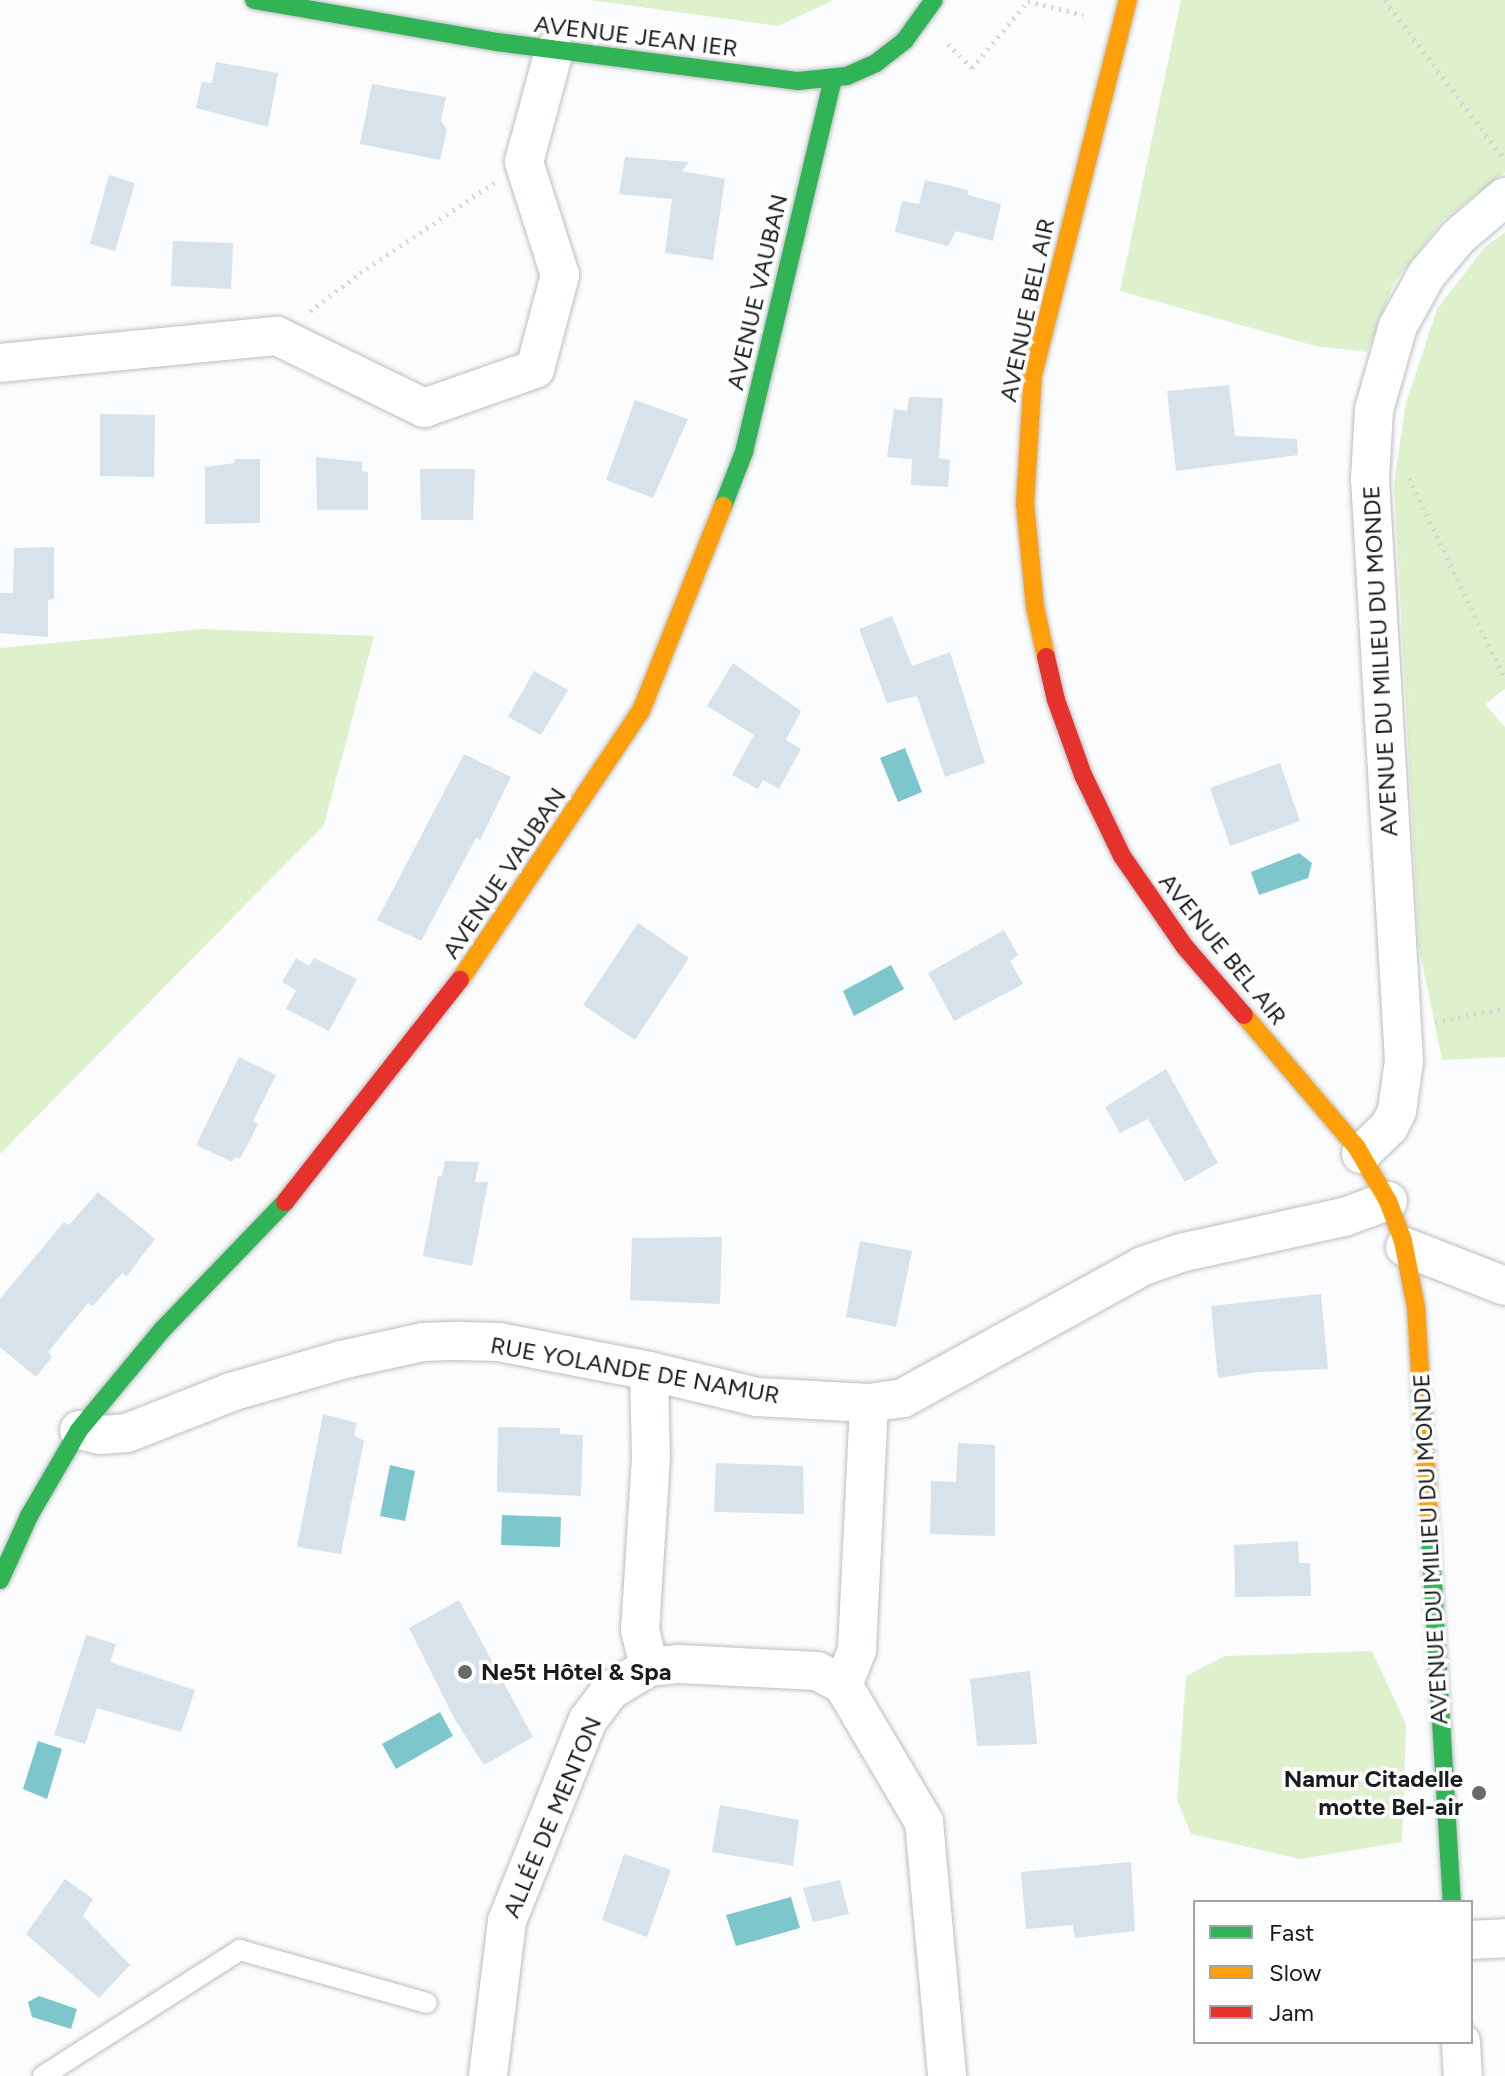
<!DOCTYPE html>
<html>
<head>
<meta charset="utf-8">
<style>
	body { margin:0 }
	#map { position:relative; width:1505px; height:2076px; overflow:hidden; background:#fafcfe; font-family:Figtree,sans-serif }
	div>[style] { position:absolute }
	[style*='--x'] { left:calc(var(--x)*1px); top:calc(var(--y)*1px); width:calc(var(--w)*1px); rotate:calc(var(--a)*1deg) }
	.green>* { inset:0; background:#def1cc }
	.water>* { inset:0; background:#7cc6cc }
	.building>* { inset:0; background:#d7e2ea }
	.path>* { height:5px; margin-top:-2.5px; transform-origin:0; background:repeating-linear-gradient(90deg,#d5d6d6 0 2px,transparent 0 8px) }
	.roads { filter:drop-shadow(0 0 2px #bbbdbf) drop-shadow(0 0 2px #bbbdbf) }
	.lane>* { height:20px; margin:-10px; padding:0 10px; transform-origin:10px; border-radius:10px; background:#feffff }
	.street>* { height:38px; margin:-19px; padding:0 19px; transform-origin:19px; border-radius:19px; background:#feffff }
	.fast>* { height:18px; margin:-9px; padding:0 9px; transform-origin:9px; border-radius:9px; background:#30b455 }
	.slow>* { height:18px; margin:-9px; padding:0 9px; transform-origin:9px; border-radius:9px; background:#ff9f0a }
	.jam>* { height:18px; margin:-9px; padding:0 9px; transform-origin:9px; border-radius:9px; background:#e5322d }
	.dots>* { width:22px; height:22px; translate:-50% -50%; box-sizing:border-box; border:4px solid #fff; border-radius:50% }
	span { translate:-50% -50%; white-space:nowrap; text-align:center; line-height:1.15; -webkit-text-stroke:7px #fff; paint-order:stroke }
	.street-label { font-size:24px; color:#191b1e }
	.poi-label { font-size:24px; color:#191b1e; font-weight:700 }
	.left { translate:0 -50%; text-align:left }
	.right { translate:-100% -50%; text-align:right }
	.legend { position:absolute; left:1193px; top:1900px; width:280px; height:144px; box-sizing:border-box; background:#fff; border:2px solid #a3a4a5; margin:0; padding:10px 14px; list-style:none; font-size:24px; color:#191b1e }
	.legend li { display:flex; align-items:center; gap:16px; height:40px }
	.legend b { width:40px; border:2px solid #a3a4a5 }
</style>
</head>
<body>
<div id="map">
	<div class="green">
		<div style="clip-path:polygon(590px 0,834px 0,778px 26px)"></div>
		<div style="clip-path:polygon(1181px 0,1505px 0,1505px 172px,1442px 221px,1394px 283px,1367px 352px,1315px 346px,1120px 291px)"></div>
		<div style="clip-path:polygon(1505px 232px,1505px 689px,1485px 704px,1505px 727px,1505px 1057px,1442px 1060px,1419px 947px,1394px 484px,1406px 403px,1437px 309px,1484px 248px)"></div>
		<div style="clip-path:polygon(201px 629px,374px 636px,324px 825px,0 1154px,0 648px)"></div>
		<div style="clip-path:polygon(1372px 1651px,1406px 1724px,1402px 1842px,1300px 1859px,1191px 1834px,1177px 1800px,1186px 1676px,1225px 1656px)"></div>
	</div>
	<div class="water">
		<div style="clip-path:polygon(905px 748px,922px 792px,898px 802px,880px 758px)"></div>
		<div style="clip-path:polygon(1299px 853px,1312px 863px,1308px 878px,1259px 895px,1251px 872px)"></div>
		<div style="clip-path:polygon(891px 965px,904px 989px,854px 1016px,843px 991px)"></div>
		<div style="clip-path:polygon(390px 1465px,415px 1471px,405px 1521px,380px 1516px)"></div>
		<div style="clip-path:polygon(502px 1515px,561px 1517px,560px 1547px,501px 1545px)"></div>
		<div style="clip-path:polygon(440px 1712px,453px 1736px,396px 1769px,382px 1744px)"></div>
		<div style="clip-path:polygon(38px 1741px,62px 1749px,47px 1799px,23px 1789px)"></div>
		<div style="clip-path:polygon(791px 1897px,800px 1928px,736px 1946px,726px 1915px)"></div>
		<div style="clip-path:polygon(39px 1996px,77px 2009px,71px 2029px,32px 2017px,28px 2002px)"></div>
	</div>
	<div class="building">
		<div style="clip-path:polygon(216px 62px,278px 73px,268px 127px,196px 108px,202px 82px,212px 83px)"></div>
		<div style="clip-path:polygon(372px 84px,446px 97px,441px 120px,447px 130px,440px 160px,360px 144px)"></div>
		<div style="clip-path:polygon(625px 157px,689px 162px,682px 171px,725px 179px,713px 260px,665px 253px,672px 199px,619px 194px)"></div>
		<div style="clip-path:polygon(109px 175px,135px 183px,115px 251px,90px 244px)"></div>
		<div style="clip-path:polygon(925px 180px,968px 190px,968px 195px,1001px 204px,993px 241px,956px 231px,948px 246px,895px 232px,902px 201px,919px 204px)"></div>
		<div style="clip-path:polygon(173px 241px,233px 243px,231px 289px,171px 286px)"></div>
		<div style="clip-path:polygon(1229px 385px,1235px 436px,1297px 439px,1298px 455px,1176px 471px,1167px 391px)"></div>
		<div style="clip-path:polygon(909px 397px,943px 398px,939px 458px,950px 460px,948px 487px,911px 485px,912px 459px,887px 457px,894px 409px,907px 411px)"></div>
		<div style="clip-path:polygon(635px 400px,688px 419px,653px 498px,606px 480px)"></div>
		<div style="clip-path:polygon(100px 414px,155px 415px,154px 477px,100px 476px)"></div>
		<div style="clip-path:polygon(316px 457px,362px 462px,362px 471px,368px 472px,368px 510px,317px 510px)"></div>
		<div style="clip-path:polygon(235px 459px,260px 459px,260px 523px,205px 524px,205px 467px,234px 463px)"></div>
		<div style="clip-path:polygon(420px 469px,475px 469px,473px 520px,421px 520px)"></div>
		<div style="clip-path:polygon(54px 547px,54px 599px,48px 600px,48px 637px,0 633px,0 593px,13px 593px,14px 548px)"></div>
		<div style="clip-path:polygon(892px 616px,912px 666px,950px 652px,985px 763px,945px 777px,917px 696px,887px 703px,859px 629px)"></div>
		<div style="clip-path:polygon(733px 663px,801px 711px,786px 740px,801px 749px,779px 789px,763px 780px,758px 789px,732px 775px,754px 735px,707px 706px)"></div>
		<div style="clip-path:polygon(534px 671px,568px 690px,541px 735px,508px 717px)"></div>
		<div style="clip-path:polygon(464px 754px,511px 777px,480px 840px,476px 838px,421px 941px,377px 920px)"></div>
		<div style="clip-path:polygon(1280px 763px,1300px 821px,1230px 846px,1210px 788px)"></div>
		<div style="clip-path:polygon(638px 923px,689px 958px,635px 1040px,583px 1005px)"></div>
		<div style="clip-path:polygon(1004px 930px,1018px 955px,1010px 961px,1023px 984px,954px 1021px,928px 973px)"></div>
		<div style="clip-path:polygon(296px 958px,309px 966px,314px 958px,357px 979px,329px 1031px,286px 1009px,296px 990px,282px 982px)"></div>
		<div style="clip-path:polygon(239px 1057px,276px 1075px,253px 1121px,258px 1124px,240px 1159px,235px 1157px,232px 1162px,196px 1145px)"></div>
		<div style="clip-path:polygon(1166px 1069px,1218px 1163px,1185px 1182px,1148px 1119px,1120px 1133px,1105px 1107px)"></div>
		<div style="clip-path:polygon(445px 1161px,479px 1162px,475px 1182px,488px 1182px,472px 1266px,423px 1256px,438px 1176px,442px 1176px)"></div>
		<div style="clip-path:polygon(98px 1192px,155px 1239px,127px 1276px,122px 1273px,93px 1306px,88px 1303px,48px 1352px,52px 1357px,36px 1377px,0 1347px,0 1299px,64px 1222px,69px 1225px)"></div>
		<div style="clip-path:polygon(722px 1237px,720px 1304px,630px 1300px,632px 1238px)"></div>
		<div style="clip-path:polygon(860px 1241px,912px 1251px,896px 1327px,846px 1317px)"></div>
		<div style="clip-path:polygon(1321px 1294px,1328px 1369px,1258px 1372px,1218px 1378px,1211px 1306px)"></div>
		<div style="clip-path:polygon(323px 1414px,357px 1423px,354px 1435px,364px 1441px,341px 1554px,297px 1547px)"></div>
		<div style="clip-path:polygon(498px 1427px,560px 1428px,560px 1434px,583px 1435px,581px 1496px,497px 1492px)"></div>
		<div style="clip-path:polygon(958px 1443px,995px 1445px,995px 1536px,930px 1534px,931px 1481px,956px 1482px)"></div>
		<div style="clip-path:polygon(716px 1463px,803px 1466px,804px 1514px,714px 1512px)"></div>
		<div style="clip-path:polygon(1298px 1541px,1299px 1563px,1310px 1563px,1311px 1596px,1235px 1597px,1234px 1545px)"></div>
		<div style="clip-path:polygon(459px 1600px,533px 1737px,484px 1765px,455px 1720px,409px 1628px)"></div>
		<div style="clip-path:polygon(86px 1635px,116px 1644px,110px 1662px,195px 1690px,181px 1732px,97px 1708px,85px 1744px,54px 1735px)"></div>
		<div style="clip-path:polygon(1030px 1671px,1037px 1744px,977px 1746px,970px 1679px)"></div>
		<div style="clip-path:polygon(720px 1805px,799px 1820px,793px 1866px,712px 1852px)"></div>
		<div style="clip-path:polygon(624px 1854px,671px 1870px,647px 1937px,602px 1920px)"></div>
		<div style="clip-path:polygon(1131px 1862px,1135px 1931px,1075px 1938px,1073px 1925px,1026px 1929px,1021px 1872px)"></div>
		<div style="clip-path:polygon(65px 1879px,93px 1899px,83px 1916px,130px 1965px,99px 1998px,26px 1934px)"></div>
		<div style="clip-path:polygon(840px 1880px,849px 1914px,813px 1922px,803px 1888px)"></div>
	</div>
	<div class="path">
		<div style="--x:1385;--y:0;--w:200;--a:53.1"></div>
		<div style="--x:948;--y:44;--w:34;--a:45"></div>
		<div style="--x:972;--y:68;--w:87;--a:-50.1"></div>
		<div style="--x:1028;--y:1;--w:57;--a:14.3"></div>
		<div style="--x:310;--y:311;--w:63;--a:-37.2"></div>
		<div style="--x:360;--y:273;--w:163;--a:-34"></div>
		<div style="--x:1409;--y:478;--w:223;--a:64.5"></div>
		<div style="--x:1435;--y:1022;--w:71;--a:-11.3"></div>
	</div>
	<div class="roads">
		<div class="lane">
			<div style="--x:43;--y:2076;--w:234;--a:-32.6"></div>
			<div style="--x:240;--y:1950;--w:194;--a:15.8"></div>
		</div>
		<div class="street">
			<div style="--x:0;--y:363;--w:278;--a:-5.6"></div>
			<div style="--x:277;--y:336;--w:164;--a:26.1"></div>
			<div style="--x:424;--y:408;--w:118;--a:-19.4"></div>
			<div style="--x:535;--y:369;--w:97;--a:-75.1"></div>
			<div style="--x:560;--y:275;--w:119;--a:-107.7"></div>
			<div style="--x:524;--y:162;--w:115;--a:-74.9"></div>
			<div style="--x:1361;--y:1154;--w:39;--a:-44"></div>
			<div style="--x:1389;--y:1127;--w:18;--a:-63"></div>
			<div style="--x:1397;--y:1111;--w:50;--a:-82"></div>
			<div style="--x:1404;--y:1061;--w:583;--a:-93.34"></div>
			<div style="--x:1370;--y:479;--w:69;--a:-86.7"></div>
			<div style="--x:1374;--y:410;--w:87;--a:-74.1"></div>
			<div style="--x:1398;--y:326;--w:60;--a:-60.9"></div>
			<div style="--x:1427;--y:274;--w:48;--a:-50"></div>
			<div style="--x:1458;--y:237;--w:62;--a:-40.4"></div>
			<div style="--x:1405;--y:1247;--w:107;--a:21.3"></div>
			<div style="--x:649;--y:1371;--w:86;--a:88.7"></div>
			<div style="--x:651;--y:1457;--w:173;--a:93.6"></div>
			<div style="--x:640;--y:1630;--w:38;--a:76"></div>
			<div style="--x:79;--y:1430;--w:22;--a:13"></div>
			<div style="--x:100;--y:1435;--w:27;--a:-4"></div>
			<div style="--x:127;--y:1433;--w:112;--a:-21.5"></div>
			<div style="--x:231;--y:1392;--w:115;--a:-16.2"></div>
			<div style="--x:341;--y:1360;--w:84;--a:-12.4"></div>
			<div style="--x:423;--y:1342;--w:35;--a:-2"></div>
			<div style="--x:458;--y:1341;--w:41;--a:1.4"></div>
			<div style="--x:499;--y:1342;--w:153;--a:10.9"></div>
			<div style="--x:649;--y:1371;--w:111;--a:13.5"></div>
			<div style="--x:757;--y:1397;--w:112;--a:3.1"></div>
			<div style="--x:869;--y:1403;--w:34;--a:-8"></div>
			<div style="--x:903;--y:1398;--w:274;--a:-28.8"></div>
			<div style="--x:1143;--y:1266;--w:39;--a:-19"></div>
			<div style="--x:1180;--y:1253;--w:168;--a:-12.4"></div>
			<div style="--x:1344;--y:1217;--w:47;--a:-20"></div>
			<div style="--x:843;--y:1685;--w:38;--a:-68"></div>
			<div style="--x:857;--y:1650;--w:247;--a:-87.2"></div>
			<div style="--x:1471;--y:1940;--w:34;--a:-3"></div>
			<div style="--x:1461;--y:2042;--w:34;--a:87"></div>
			<div style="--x:488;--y:2076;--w:156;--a:-83"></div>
			<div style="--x:507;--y:1921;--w:217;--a:-68.1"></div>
			<div style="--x:588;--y:1720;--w:38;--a:-53"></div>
			<div style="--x:611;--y:1690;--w:44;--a:-31.2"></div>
			<div style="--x:649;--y:1667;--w:30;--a:-6"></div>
			<div style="--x:679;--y:1664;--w:138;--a:2.9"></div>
			<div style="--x:817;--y:1671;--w:30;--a:28"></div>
			<div style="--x:843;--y:1685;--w:159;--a:59.4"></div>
			<div style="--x:924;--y:1822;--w:255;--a:84.8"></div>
		</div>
		<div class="fast">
			<div style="--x:254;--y:0;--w:247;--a:9.8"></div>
			<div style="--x:497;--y:42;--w:304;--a:7.4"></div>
			<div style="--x:798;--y:81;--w:49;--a:-5.8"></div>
			<div style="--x:847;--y:76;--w:32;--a:-24"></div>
			<div style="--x:876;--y:63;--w:37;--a:-38"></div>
			<div style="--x:905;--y:40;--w:49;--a:-54.1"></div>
			<div style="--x:723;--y:506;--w:58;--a:-68.7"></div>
			<div style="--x:744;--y:452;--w:383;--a:-76.6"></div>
			<div style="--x:1429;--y:1518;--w:385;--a:86.6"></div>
			<div style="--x:0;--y:1580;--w:70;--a:-65.6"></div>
			<div style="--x:29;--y:1516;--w:99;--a:-59.8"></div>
			<div style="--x:79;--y:1430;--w:130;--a:-50.3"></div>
			<div style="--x:162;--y:1330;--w:178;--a:-46.1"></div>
		</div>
		<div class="slow">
			<div style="--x:1046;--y:657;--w:51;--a:-102.4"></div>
			<div style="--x:1035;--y:607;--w:103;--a:-95.5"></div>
			<div style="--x:1025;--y:504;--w:129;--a:-86.5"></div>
			<div style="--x:1033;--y:375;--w:387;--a:-75.8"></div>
			<div style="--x:460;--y:980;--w:324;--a:-56.1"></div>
			<div style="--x:641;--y:711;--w:221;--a:-68.2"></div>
			<div style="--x:1244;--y:1015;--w:175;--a:49.6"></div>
			<div style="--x:1357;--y:1148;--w:61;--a:59.7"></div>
			<div style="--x:1388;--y:1201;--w:43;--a:69.4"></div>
			<div style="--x:1403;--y:1241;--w:67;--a:78.9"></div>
			<div style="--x:1416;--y:1307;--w:211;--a:86.5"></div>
		</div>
		<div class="jam">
			<div style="--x:1046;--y:657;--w:44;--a:76.9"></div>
			<div style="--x:1056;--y:700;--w:80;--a:70.2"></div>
			<div style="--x:1083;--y:775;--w:90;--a:64.3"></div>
			<div style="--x:1122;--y:856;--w:111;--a:55.3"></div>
			<div style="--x:1185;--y:947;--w:90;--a:49.1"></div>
			<div style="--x:285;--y:1202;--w:283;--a:-51.8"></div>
		</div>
	</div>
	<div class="dots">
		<div style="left:465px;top:1672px;background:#686a6c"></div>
		<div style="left:1479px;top:1793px;background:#686a6c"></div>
	</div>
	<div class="street-label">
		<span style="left:636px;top:36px;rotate:7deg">AVENUE JEAN IER</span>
		<span style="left:757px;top:292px;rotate:-77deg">AVENUE VAUBAN</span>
		<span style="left:1027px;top:310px;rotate:-78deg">AVENUE BEL AIR</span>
		<span style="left:1380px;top:661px;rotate:-93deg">AVENUE DU MILIEU DU MONDE</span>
		<span style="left:504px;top:873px;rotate:-56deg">AVENUE VAUBAN</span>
		<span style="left:1223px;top:949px;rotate:51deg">AVENUE BEL AIR</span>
		<span style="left:635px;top:1370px;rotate:10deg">RUE YOLANDE DE NAMUR</span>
		<span style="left:1430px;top:1549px;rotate:-93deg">AVENUE DU MILIEU DU MONDE</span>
		<span style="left:552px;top:1817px;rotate:-67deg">ALLÉE DE MENTON</span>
	</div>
	<div class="poi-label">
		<span class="left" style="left:481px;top:1672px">Ne5t Hôtel &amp; Spa</span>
		<span class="right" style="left:1463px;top:1793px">Namur Citadelle<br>motte Bel-air</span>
	</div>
	<ul class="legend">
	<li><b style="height:10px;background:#30b455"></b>Fast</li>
	<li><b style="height:10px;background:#ff9f0a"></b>Slow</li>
	<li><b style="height:10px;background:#e5322d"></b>Jam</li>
	</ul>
</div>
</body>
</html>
